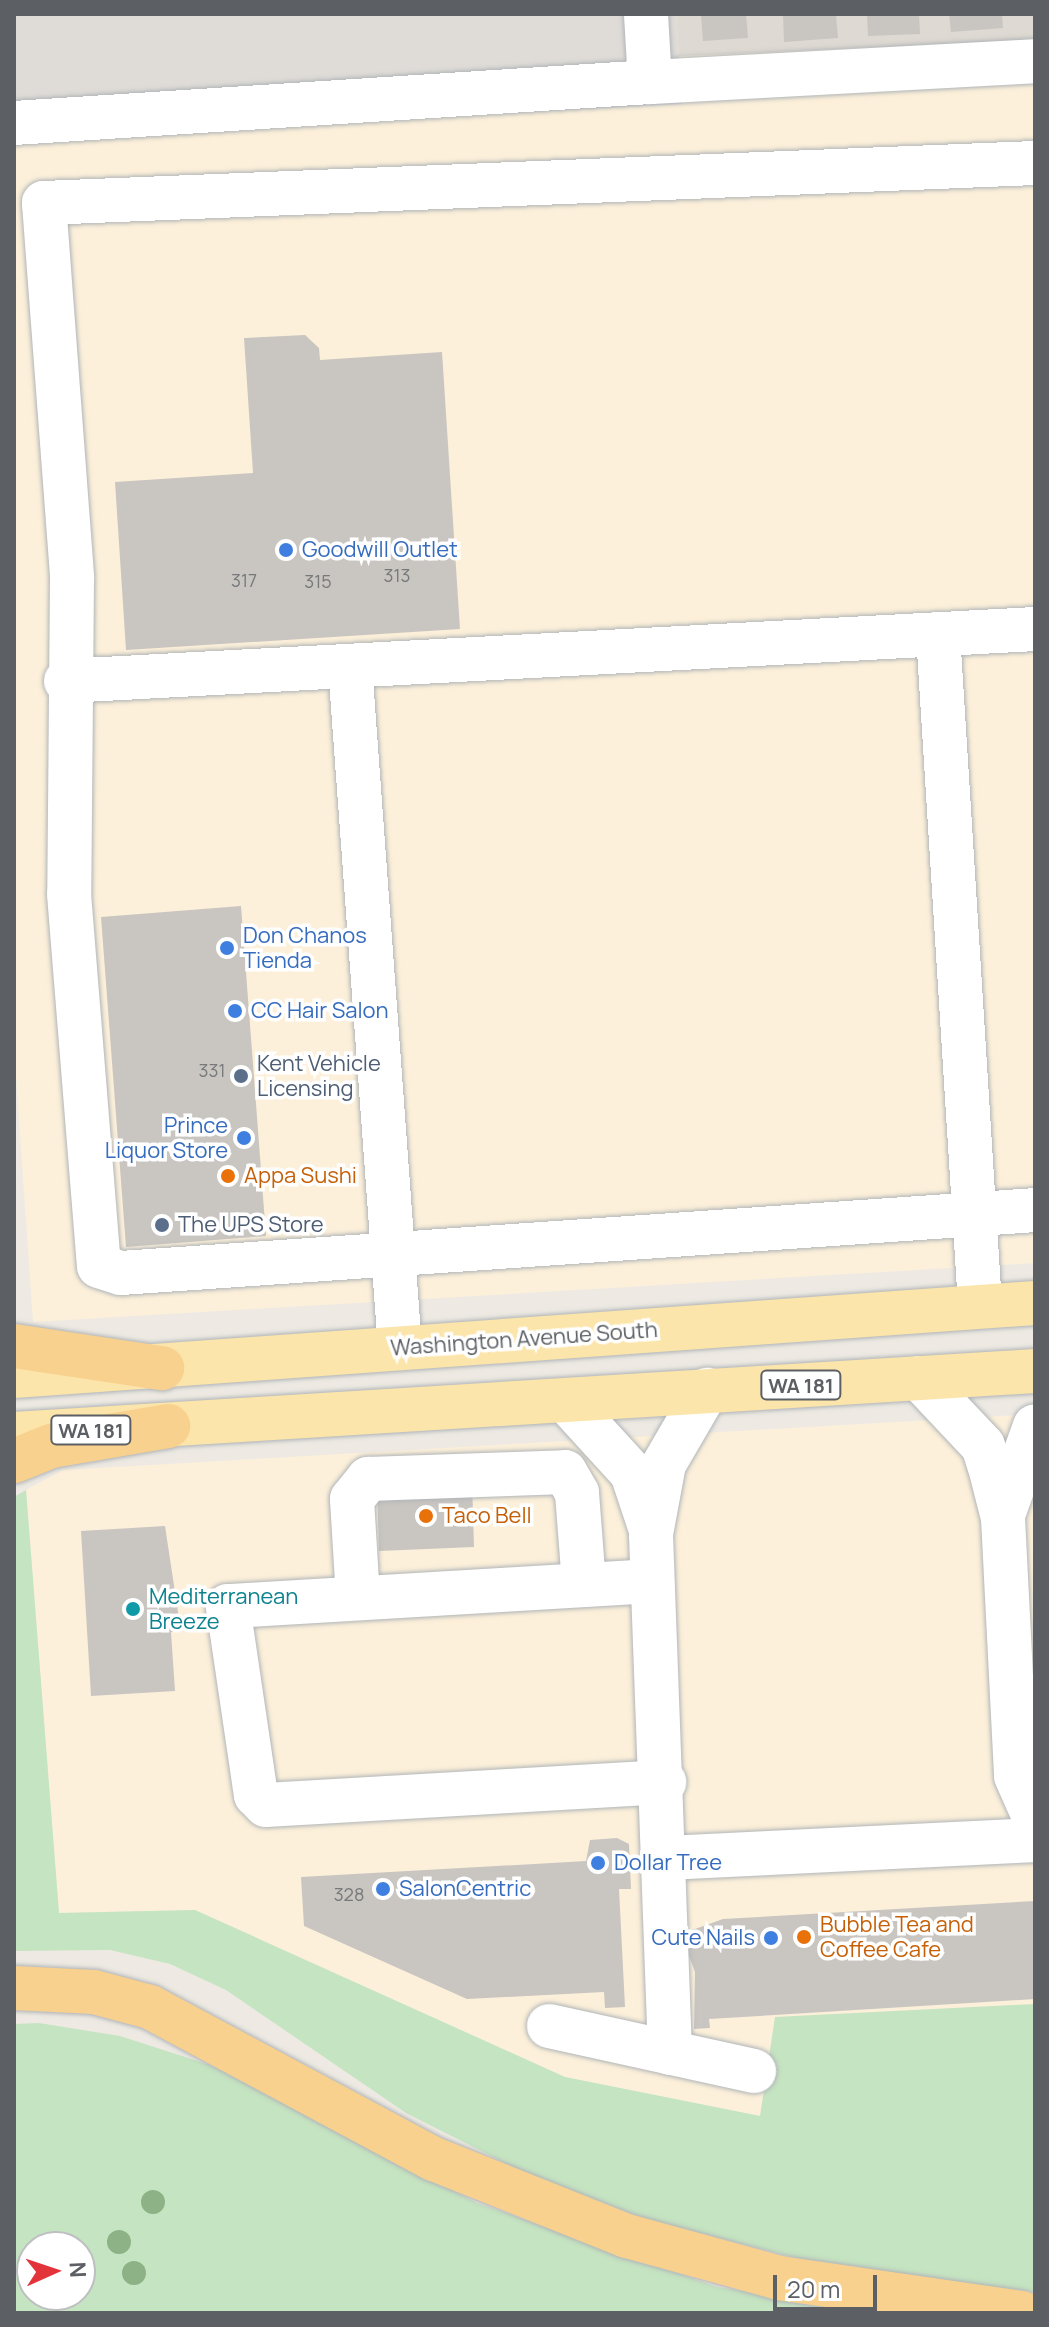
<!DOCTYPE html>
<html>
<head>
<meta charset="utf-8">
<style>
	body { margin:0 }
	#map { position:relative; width:1049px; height:2327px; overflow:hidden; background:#eeeae3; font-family:Manrope,sans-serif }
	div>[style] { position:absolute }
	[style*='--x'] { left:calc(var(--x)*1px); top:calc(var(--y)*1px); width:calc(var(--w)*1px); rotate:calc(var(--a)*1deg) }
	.commercial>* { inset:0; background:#fcf0da }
	.industrial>* { inset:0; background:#dfdcd8 }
	.education>* { inset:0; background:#ded9d2 }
	.green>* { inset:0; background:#c5e4c1 }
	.building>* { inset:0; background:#c9c5c1 }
	.roads { filter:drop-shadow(0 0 2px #b1b5b8) drop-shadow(0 0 2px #b1b5b8) }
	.minor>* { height:44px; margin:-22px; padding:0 22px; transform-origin:22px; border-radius:22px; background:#fff }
	.major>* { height:44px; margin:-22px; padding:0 22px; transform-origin:22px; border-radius:22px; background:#fce5aa }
	.highway>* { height:44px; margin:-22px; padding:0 22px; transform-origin:22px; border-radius:22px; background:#f9d18f }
	.trees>* { width:24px; height:24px; margin:-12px; border-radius:50%; background:#8db286 }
	.dots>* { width:22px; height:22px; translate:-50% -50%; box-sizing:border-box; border:4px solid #fff; border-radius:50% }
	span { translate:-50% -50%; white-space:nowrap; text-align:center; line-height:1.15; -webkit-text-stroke:7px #fff; paint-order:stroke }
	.number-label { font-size:18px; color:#77797b }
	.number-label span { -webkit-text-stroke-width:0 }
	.shield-label span { padding:2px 6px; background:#fff; border:2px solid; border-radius:6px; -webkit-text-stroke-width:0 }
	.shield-label { font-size:20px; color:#5c6064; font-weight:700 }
	.shop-label { font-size:22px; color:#366cbe }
	.left { translate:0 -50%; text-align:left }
	.right { translate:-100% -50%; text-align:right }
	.service-label { font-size:22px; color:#4e5e75 }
	.food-label { font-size:22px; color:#c56008 }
	.street-label { font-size:22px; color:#5c6064 }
	.culture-label { font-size:22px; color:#0d838f }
	.frame { position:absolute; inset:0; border:16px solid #5c6064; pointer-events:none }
	.north { position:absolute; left:16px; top:2231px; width:80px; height:80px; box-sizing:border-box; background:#fff; border:2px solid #bebfc1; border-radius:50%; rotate:87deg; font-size:22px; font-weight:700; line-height:32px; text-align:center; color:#5c6064 }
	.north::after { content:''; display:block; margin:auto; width:28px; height:36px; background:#e3343c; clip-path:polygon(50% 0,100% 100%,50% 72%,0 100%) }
	.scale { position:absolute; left:773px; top:2275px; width:104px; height:36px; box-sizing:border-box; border:4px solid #5c6064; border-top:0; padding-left:10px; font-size:24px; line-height:28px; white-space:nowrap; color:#5c6064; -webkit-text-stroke:6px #fff; paint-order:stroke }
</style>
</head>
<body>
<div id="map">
	<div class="commercial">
		<div style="clip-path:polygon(1035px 40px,1035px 1263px,33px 1322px,14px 1048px,14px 139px,678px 104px,679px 56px)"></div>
		<div style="clip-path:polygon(1035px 1414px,1035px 2004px,775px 2018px,761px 2116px,565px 2077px,195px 1910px,59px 1913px,26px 1490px,63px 1470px)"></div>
	</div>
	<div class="industrial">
		<div style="clip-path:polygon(14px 14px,676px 14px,682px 104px,14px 139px)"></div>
	</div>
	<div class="education">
		<div style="clip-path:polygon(676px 14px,1035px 14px,1035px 40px,679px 56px)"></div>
	</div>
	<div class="green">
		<div style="clip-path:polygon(26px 1490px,59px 1913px,195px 1910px,565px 2077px,760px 2116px,775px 2017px,1035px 2004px,1035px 2292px,828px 2266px,645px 2219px,527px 2174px,406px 2113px,226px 1990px,170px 1964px,110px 1950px,14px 1951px,14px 1497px)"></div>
		<div style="clip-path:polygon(evenodd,39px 2023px,120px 2036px,210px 2065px,477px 2203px,717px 2287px,878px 2313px,14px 2313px,14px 2024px,39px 2023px,32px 2247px,80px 2247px,80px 2295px,32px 2295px,32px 2247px)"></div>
	</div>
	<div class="building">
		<div style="clip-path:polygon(701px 14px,746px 14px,748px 38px,703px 41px)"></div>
		<div style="clip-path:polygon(783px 14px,836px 14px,838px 38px,784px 42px)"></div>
		<div style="clip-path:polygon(867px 14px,919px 14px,920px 34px,868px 36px)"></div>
		<div style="clip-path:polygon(949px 14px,1002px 14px,1003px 28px,951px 32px)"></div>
		<div style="clip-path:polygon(305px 335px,319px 348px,320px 360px,442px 352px,460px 629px,126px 650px,115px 482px,253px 473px,244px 338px)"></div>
		<div style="clip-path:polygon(241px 906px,266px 1236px,126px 1247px,101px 917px)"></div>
		<div style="clip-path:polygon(472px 1481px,474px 1547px,379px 1551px,377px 1486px)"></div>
		<div style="clip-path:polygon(165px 1526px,181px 1632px,171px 1632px,175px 1691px,91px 1696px,81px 1531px)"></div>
		<div style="clip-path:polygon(617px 1838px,629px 1844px,631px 1889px,619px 1889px,625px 2007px,605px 2008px,604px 1992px,467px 1999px,304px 1926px,301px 1877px,586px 1861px,590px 1840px)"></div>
		<div style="clip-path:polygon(1035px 1901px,1035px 1999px,709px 2019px,710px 2028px,694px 2029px,695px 1972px,681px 1934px,723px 1919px)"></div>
	</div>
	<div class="roads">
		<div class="minor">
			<div style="--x:650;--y:82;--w:386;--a:-3.1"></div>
			<div style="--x:14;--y:123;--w:637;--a:-3.69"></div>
			<div style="--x:650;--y:82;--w:68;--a:-93.4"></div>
			<div style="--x:1035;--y:163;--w:992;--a:177.69"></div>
			<div style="--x:44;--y:203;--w:377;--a:85.7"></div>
			<div style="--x:72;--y:579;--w:315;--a:90.5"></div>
			<div style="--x:69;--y:894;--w:373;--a:85.4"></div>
			<div style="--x:99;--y:1266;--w:23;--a:18"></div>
			<div style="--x:121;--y:1273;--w:916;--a:-3.94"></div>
			<div style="--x:938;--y:634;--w:673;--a:86.42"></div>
			<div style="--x:350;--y:666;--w:684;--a:85.81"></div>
			<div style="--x:66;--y:681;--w:970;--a:-3.07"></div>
			<div style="--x:919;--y:1378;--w:93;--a:46.7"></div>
			<div style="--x:983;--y:1446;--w:22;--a:72"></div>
			<div style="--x:990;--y:1467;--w:53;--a:75.7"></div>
			<div style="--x:1003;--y:1518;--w:258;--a:87.1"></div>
			<div style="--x:1016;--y:1776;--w:47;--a:66.2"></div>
			<div style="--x:567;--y:1402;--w:96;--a:47.5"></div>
			<div style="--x:632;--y:1473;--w:57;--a:71.6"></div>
			<div style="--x:1004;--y:1512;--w:91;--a:-70.2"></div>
			<div style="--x:652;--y:1581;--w:425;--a:176.6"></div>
			<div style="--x:228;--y:1606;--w:191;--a:81.6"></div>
			<div style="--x:256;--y:1795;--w:14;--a:45"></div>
			<div style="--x:266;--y:1805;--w:399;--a:-3.3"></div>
			<div style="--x:358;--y:1598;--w:99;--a:-93.5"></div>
			<div style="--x:352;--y:1499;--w:26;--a:-51"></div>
			<div style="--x:368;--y:1479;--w:197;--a:-2"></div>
			<div style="--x:565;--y:1472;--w:24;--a:60"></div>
			<div style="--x:577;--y:1493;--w:92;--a:85.6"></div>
			<div style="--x:668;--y:1858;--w:367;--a:-2.8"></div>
			<div style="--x:549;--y:2026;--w:210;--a:12.4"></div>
			<div style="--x:670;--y:2053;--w:519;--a:-92.1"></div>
			<div style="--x:651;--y:1534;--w:71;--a:-79.5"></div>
			<div style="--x:664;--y:1464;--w:86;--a:-59.8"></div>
		</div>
		<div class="major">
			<div style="--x:14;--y:1376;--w:1024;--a:-4.09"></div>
			<div style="--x:14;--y:1434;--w:1023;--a:-3.53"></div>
		</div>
		<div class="highway">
			<div style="--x:14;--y:1346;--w:150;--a:8.5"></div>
			<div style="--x:14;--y:1461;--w:40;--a:-22"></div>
			<div style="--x:51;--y:1446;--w:119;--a:-9.7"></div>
			<div style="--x:14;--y:1988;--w:80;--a:2.9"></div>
			<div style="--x:94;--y:1992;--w:58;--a:15"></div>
			<div style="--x:150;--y:2007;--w:322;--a:28.2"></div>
			<div style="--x:434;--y:2159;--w:208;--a:21.8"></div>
			<div style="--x:627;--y:2236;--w:158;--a:15.4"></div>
			<div style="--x:779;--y:2278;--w:246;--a:8.2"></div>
		</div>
	</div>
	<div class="trees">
		<div style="left:153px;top:2202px"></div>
		<div style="left:119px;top:2242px"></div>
		<div style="left:134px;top:2273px"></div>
	</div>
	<div class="dots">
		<div style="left:286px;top:550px;background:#3f7fe0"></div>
		<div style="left:227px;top:948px;background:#3f7fe0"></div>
		<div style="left:235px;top:1011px;background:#3f7fe0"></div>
		<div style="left:241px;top:1076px;background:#5c6f8a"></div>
		<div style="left:244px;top:1138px;background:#3f7fe0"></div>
		<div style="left:228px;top:1176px;background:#e8710a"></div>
		<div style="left:162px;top:1225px;background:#5c6f8a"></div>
		<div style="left:426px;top:1516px;background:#e8710a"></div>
		<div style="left:133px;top:1609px;background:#0f9aa8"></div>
		<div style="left:598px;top:1863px;background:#3f7fe0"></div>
		<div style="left:383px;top:1889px;background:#3f7fe0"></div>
		<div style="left:804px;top:1937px;background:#e8710a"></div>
		<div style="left:771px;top:1938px;background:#3f7fe0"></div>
	</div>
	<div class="number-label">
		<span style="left:397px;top:575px">313</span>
		<span style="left:244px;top:580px">317</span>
		<span style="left:318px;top:581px">315</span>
		<span style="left:212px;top:1070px">331</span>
		<span style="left:349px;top:1894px">328</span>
	</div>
	<div class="shield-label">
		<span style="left:801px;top:1385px">WA 181</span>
		<span style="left:91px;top:1430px">WA 181</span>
	</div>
	<div class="shop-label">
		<span class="left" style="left:302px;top:550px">Goodwill Outlet</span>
		<span class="left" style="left:243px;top:948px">Don Chanos<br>Tienda</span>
		<span class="left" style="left:251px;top:1011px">CC Hair Salon</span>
		<span class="right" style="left:228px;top:1138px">Prince<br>Liquor Store</span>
		<span class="left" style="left:614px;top:1863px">Dollar Tree</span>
		<span class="left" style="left:399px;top:1889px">SalonCentric</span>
		<span class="right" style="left:755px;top:1938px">Cute Nails</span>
	</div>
	<div class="service-label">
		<span class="left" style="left:257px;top:1076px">Kent Vehicle<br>Licensing</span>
		<span class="left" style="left:178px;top:1225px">The UPS Store</span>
	</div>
	<div class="food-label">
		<span class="left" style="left:244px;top:1176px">Appa Sushi</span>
		<span class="left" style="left:442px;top:1516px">Taco Bell</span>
		<span class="left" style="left:820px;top:1937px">Bubble Tea and<br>Coffee Cafe</span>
	</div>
	<div class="street-label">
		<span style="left:524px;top:1339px;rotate:-4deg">Washington Avenue South</span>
	</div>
	<div class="culture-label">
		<span class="left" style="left:149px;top:1609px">Mediterranean<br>Breeze</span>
	</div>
	<div class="frame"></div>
	<div class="north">N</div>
	<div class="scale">20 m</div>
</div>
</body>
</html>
